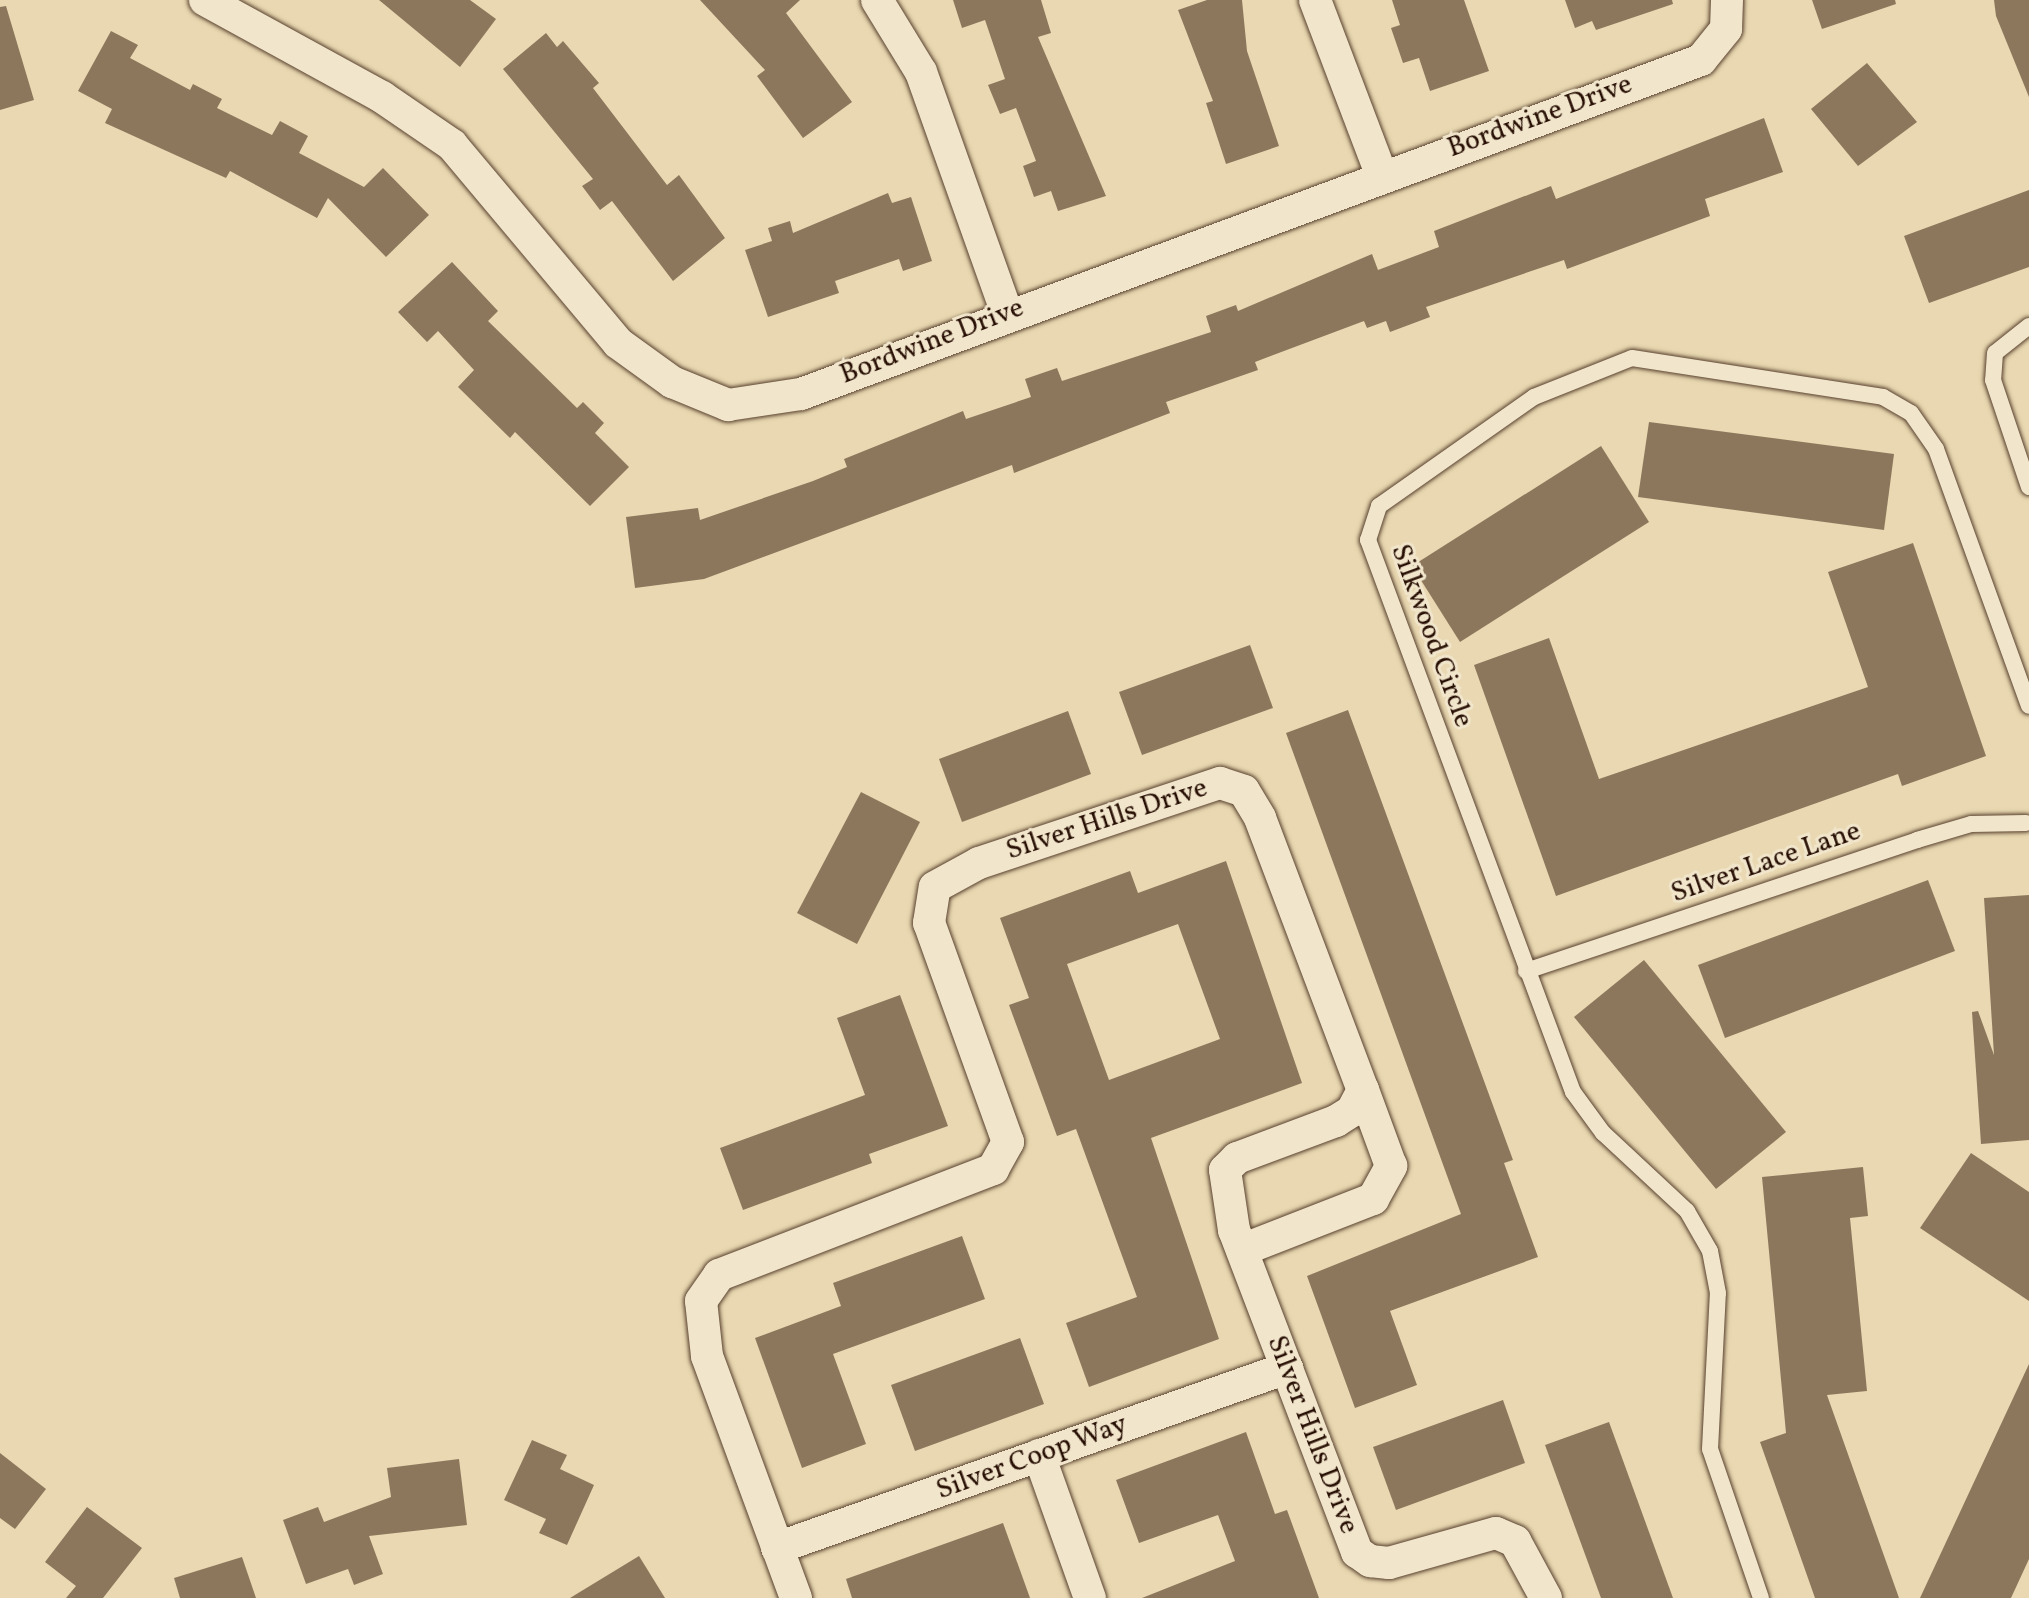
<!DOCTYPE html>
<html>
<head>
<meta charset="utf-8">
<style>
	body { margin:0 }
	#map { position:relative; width:2029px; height:1598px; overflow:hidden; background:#e9d8b1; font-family:Vollkorn,serif }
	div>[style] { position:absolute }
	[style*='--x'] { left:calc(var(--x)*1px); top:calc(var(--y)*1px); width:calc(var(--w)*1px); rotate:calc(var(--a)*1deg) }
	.building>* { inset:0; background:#8c775d }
	.roads { filter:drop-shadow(0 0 2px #58402e) drop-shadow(0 0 2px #58402e) }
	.lane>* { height:16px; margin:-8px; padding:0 8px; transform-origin:8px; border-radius:8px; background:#f1e6cc }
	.street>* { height:32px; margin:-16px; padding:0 16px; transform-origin:16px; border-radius:16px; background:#f1e6cc }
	span { translate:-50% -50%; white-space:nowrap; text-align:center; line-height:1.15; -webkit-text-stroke:6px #f1e6cc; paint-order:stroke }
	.street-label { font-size:28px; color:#270e03 }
</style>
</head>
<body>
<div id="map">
	<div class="building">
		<div style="clip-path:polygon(379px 0,470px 0,496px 19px,460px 67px)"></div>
		<div style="clip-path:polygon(700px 0,800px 0,786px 13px,852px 102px,803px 138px,757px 76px,765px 70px)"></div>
		<div style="clip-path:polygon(953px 0,1041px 0,1051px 33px,1038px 37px,1106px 196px,1058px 211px,1051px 191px,1034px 197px,1023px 166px,1036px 161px,1016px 108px,1000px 114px,988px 85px,1005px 79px,985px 20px,962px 28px)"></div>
		<div style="clip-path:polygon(1207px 0,1242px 0,1247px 51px,1279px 146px,1226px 164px,1206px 103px,1213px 101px,1178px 10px)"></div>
		<div style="clip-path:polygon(1392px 0,1464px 0,1489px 71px,1430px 91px,1419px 58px,1403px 63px,1391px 28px,1400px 25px)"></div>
		<div style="clip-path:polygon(1565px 0,1672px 0,1673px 4px,1596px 30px,1592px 21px,1575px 28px)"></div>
		<div style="clip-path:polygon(1812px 0,1895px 0,1896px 4px,1822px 29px)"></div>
		<div style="clip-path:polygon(1994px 0,2029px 0,2029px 97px,1996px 16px)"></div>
		<div style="clip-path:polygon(6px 6px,34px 100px,0 110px,0 7px)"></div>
		<div style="clip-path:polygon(111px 31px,138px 45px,130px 58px,190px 90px,193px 84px,222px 99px,217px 108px,272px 135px,280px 121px,308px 136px,299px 153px,364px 187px,383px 168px,429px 215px,386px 257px,328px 198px,317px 218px,230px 171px,226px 178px,105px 123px,112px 109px,78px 91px)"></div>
		<div style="clip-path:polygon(546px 33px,557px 47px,563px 41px,599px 83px,593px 88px,667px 185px,679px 175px,725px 238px,673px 281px,612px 201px,600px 210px,582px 186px,593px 179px,503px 69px)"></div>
		<div style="clip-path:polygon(1867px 63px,1917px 122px,1858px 166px,1811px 109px)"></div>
		<div style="clip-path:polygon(1764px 118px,1783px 172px,1705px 199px,1710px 216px,1567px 269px,1564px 260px,1426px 307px,1430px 317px,1390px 332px,1386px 321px,1367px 328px,1364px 321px,1255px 362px,1258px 370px,1166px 402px,1170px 413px,1014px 473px,1012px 465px,704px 579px,635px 588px,626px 517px,698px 508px,700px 520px,813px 481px,847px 467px,844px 459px,963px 411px,966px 419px,1031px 397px,1025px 379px,1057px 368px,1062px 381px,1211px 332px,1206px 316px,1236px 305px,1238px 311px,1372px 254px,1378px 270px,1439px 247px,1434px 231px,1551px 186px,1556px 199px)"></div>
		<div style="clip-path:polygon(2029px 190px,2029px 267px,1929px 303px,1904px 236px)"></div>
		<div style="clip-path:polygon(888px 193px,892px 203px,911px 197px,932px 261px,903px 271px,899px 259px,835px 281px,839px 293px,768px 317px,745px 250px,772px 241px,768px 228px,790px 221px,793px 233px)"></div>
		<div style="clip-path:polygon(452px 262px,498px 311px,488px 321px,577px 408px,583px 402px,604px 423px,595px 433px,629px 467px,590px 506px,515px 432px,510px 438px,458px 387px,474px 370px,438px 331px,427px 342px,398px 312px)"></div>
		<div style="clip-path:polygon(1649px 422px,1894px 454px,1884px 530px,1638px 497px)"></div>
		<div style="clip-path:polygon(1601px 446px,1649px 522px,1460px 642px,1412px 566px)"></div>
		<div style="clip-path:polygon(1913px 543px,1986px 756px,1902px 786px,1898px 774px,1556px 896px,1474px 665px,1549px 638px,1599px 779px,1868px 687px,1828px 572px)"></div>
		<div style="clip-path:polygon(1250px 645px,1273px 708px,1142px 755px,1119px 692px)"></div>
		<div style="clip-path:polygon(1348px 710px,1513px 1160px,1504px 1163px,1538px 1257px,1390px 1311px,1417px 1385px,1355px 1408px,1307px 1276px,1461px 1214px,1286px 733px)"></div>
		<div style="clip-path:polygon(1068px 711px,1091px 774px,962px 822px,939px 759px)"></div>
		<div style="clip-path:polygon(861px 792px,920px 822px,857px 944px,797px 913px)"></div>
		<div style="clip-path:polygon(evenodd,1226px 861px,1302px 1083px,1151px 1138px,1219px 1339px,1089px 1387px,1066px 1323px,1137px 1297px,1076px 1129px,1057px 1136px,1009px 1005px,1029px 998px,1000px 918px,1130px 871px,1138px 893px,1226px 861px,1178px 924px,1220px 1039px,1109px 1080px,1067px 964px,1178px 924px)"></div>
		<div style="clip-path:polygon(1928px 880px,1955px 951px,1725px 1038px,1698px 965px)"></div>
		<div style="clip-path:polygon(2029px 895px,2029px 1140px,1981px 1144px,1972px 1012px,1978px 1011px,1994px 1055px,1984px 898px)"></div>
		<div style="clip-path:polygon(1644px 960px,1786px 1132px,1716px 1189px,1574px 1017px)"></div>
		<div style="clip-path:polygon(900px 995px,948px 1126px,869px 1154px,872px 1163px,743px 1210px,720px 1148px,865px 1095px,837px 1018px)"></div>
		<div style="clip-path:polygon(1971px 1153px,2029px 1192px,2029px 1301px,1920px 1228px)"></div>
		<div style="clip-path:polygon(1863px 1167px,1868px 1216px,1850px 1218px,1867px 1391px,1827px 1395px,1899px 1598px,1815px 1598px,1760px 1442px,1786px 1433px,1762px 1177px)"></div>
		<div style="clip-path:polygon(962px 1236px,985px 1299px,833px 1354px,866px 1444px,802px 1468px,755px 1338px,841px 1306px,833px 1283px)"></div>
		<div style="clip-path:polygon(1020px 1338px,1044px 1404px,915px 1451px,891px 1385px)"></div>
		<div style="clip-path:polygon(2029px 1364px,2029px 1559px,2011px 1598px,1920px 1598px)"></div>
		<div style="clip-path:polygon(1503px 1400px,1525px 1463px,1396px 1510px,1373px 1447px)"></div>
		<div style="clip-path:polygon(1609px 1422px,1673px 1598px,1601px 1598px,1545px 1445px)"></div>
		<div style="clip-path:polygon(1246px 1432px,1275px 1514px,1287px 1510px,1319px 1598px,1142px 1598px,1235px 1561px,1218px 1515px,1139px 1543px,1116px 1480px)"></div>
		<div style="clip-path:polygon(532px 1440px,567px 1455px,560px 1469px,594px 1485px,567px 1545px,539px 1533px,546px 1519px,504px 1500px)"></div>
		<div style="clip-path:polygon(0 1453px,46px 1489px,15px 1529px,0 1518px)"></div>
		<div style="clip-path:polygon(459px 1459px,467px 1525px,369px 1536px,383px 1574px,354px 1585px,348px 1569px,306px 1584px,283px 1520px,318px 1507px,324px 1522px,391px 1497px,387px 1468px)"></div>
		<div style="clip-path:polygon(87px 1507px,142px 1548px,103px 1598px,66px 1598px,76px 1586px,45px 1562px)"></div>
		<div style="clip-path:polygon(1003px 1523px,1030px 1598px,852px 1598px,846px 1579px)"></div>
		<div style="clip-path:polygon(639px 1556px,665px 1598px,570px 1598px)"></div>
		<div style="clip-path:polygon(242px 1557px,256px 1598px,180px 1598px,174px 1578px)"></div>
	</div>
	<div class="roads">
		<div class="lane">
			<div style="--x:2029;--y:326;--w:43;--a:141.5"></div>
			<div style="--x:1995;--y:353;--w:27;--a:94"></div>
			<div style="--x:1993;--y:380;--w:113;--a:71.4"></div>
			<div style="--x:1526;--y:971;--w:412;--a:-18.5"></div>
			<div style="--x:1917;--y:840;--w:56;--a:-16.5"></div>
			<div style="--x:1971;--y:824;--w:55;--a:-1"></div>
			<div style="--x:1761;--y:1598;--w:157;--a:-108.9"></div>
			<div style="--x:1710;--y:1449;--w:156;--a:-87.1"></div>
			<div style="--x:1718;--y:1293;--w:43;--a:-100.8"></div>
			<div style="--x:1710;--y:1251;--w:46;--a:-119.9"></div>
			<div style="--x:1687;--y:1211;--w:115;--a:-137.1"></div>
			<div style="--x:1603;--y:1133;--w:51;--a:-126.2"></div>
			<div style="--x:1573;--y:1092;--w:589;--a:-110.37"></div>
			<div style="--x:1368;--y:540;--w:36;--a:-72"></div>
			<div style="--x:1379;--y:506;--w:189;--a:-35.1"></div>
			<div style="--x:1534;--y:397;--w:105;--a:-21.7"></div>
			<div style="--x:1632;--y:358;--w:254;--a:8.8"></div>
			<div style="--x:1883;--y:397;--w:32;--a:30"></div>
			<div style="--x:1911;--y:413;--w:44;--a:55.2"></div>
			<div style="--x:1936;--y:449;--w:273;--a:70.1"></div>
		</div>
		<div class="street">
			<div style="--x:205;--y:0;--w:202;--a:28.7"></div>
			<div style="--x:382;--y:97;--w:85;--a:34.4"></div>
			<div style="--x:452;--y:145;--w:258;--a:50"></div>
			<div style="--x:618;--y:343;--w:67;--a:35.8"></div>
			<div style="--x:672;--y:382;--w:61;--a:22.3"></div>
			<div style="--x:728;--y:405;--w:74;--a:-8.6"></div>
			<div style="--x:801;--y:394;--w:960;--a:-20.36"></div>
			<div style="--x:1701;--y:60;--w:40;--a:-51"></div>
			<div style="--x:1726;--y:29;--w:29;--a:-88"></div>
			<div style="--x:877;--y:0;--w:84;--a:58.6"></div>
			<div style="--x:921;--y:72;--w:256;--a:70.4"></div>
			<div style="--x:1315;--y:0;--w:186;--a:69.2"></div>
			<div style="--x:1242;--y:1250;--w:141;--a:-21.3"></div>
			<div style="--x:1373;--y:1199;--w:38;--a:-61"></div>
			<div style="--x:1391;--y:1166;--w:81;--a:-110.2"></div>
			<div style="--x:1039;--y:1455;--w:152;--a:70.4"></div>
			<div style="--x:777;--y:1548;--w:541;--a:-19.44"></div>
			<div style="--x:796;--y:1598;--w:258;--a:-110.2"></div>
			<div style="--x:707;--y:1356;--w:55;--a:-96.2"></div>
			<div style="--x:701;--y:1301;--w:32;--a:-55"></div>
			<div style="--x:719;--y:1275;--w:294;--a:-21.1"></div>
			<div style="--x:993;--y:1169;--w:31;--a:-61"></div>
			<div style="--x:1008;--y:1142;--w:233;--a:-109.8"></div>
			<div style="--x:929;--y:923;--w:36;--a:-81"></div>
			<div style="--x:935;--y:887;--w:50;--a:-28.6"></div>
			<div style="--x:979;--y:863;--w:254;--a:-18.4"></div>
			<div style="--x:1220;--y:783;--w:25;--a:18"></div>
			<div style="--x:1244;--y:791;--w:31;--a:59"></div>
			<div style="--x:1260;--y:818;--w:291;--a:69.3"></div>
			<div style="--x:1363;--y:1090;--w:24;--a:118"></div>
			<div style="--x:1352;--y:1111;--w:19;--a:148"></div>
			<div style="--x:1336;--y:1121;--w:106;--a:159.5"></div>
			<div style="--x:1237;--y:1158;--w:17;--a:135"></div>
			<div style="--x:1225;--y:1170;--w:61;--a:81.5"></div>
			<div style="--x:1234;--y:1230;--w:345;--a:69.1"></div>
			<div style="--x:1357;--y:1552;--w:16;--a:35"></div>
			<div style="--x:1370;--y:1561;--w:19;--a:6"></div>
			<div style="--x:1389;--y:1563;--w:111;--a:-15.7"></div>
			<div style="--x:1496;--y:1533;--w:21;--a:23"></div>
			<div style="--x:1515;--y:1541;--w:65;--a:61.5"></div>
		</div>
	</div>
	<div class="street-label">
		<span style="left:1540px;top:117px;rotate:-20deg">Bordwine Drive</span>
		<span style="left:932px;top:342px;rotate:-21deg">Bordwine Drive</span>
		<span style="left:1431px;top:636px;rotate:70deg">Silkwood Circle</span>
		<span style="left:1107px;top:820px;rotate:-18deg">Silver Hills Drive</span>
		<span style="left:1766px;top:863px;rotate:-19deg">Silver Lace Lane</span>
		<span style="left:1312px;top:1435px;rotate:69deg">Silver Hills Drive</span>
		<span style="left:1032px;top:1458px;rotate:-20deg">Silver Coop Way</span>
	</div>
</div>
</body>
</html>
